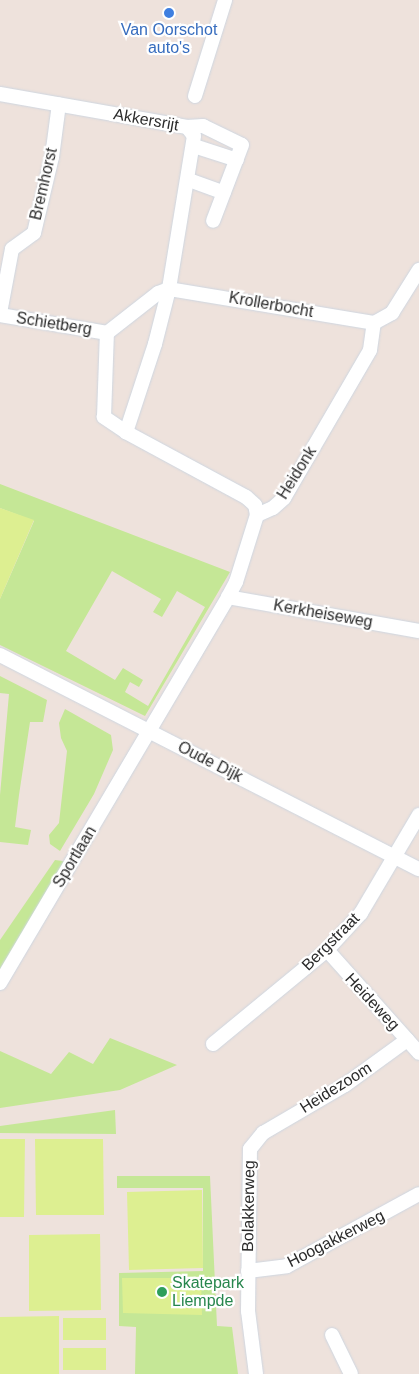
<!DOCTYPE html>
<html>
<head>
<meta charset="utf-8">
<style>
	body { margin:0 }
	#map { position:relative; width:419px; height:1374px; overflow:hidden; background:#eee2dc; font-family:Helvetica,sans-serif }
	div>[style] { position:absolute }
	[style*='--x'] { left:calc(var(--x)*1px); top:calc(var(--y)*1px); width:calc(var(--w)*1px); rotate:calc(var(--a)*1deg) }
	.green>* { inset:0; background:#c5e796 }
	.pitch>* { inset:0; background:#ddef91 }
	.roads { filter:drop-shadow(0 0 1px #ced6e0) drop-shadow(0 0 1px #ced6e0) }
	.street>* { height:14px; margin:-7px; padding:0 7px; transform-origin:7px; border-radius:7px; background:#fff }
	.dots>* { width:14px; height:14px; translate:-50% -50%; box-sizing:border-box; border:2px solid #fff; border-radius:50% }
	span { translate:-50% -50%; white-space:nowrap; text-align:center; line-height:1.15; -webkit-text-stroke:4.5px #fff; paint-order:stroke }
	.shop-label { font-size:16px; color:#366cbe }
	.street-label { font-size:16px; color:#2b2b2b }
	.leisure-label { font-size:16px; color:#27864d }
	.left { translate:0 -50%; text-align:left }
</style>
</head>
<body>
<div id="map">
	<div class="green">
		<div style="clip-path:polygon(evenodd,0 484px,230px 572px,145px 716px,0 645px,0 599px,34px 521px,0 508px,0 484px,112px 571px,161px 599px,153px 612px,162px 617px,177px 591px,205px 607px,148px 706px,125px 692px,130px 682px,139px 687px,143px 680px,123px 668px,115px 680px,66px 651px,112px 571px)"></div>
		<div style="clip-path:polygon(0 676px,47px 700px,43px 722px,30px 722px,19px 795px,15px 827px,31px 830px,28px 845px,0 842px,0 795px,9px 694px,0 693px)"></div>
		<div style="clip-path:polygon(65px 709px,111px 735px,113px 750px,94px 794px,60px 851px,50px 844px,49px 835px,59px 823px,67px 751px,61px 738px,59px 723px)"></div>
		<div style="clip-path:polygon(55px 860px,70px 862px,0 974px,0 940px)"></div>
		<div style="clip-path:polygon(110px 1038px,177px 1065px,120px 1090px,0 1108px,0 1051px,51px 1074px,69px 1052px,93px 1064px)"></div>
		<div style="clip-path:polygon(115px 1110px,116px 1134px,0 1133px,0 1126px)"></div>
		<div style="clip-path:polygon(117px 1176px,210px 1176px,217px 1326px,232px 1327px,238px 1374px,135px 1374px,136px 1327px,119px 1326px,119px 1273px,203px 1271px,203px 1188px,117px 1188px)"></div>
	</div>
	<div class="pitch">
		<div style="clip-path:polygon(0 508px,34px 520px,0 599px)"></div>
		<div style="clip-path:polygon(0 1139px,25px 1139px,24px 1217px,0 1217px)"></div>
		<div style="clip-path:polygon(35px 1139px,103px 1139px,104px 1215px,36px 1215px)"></div>
		<div style="clip-path:polygon(202px 1190px,203px 1268px,129px 1270px,127px 1192px)"></div>
		<div style="clip-path:polygon(100px 1234px,101px 1310px,29px 1311px,29px 1235px)"></div>
		<div style="clip-path:polygon(122px 1278px,201px 1278px,202px 1315px,123px 1313px)"></div>
		<div style="clip-path:polygon(59px 1316px,59px 1374px,0 1374px,0 1317px)"></div>
		<div style="clip-path:polygon(63px 1318px,106px 1318px,106px 1340px,63px 1340px)"></div>
		<div style="clip-path:polygon(63px 1348px,106px 1348px,106px 1370px,63px 1370px)"></div>
	</div>
	<div class="roads">
		<div class="street">
			<div style="--x:0;--y:94;--w:190;--a:10"></div>
			<div style="--x:187;--y:127;--w:11;--a:52"></div>
			<div style="--x:194;--y:136;--w:155;--a:99.3"></div>
			<div style="--x:169;--y:289;--w:57;--a:104.3"></div>
			<div style="--x:155;--y:344;--w:93;--a:108.2"></div>
			<div style="--x:195;--y:96;--w:101;--a:-72.6"></div>
			<div style="--x:187;--y:127;--w:16;--a:-4"></div>
			<div style="--x:203;--y:126;--w:43;--a:26"></div>
			<div style="--x:242;--y:145;--w:81;--a:110.9"></div>
			<div style="--x:194;--y:146;--w:45;--a:18"></div>
			<div style="--x:189;--y:180;--w:37;--a:20"></div>
			<div style="--x:0;--y:313;--w:65;--a:-79.4"></div>
			<div style="--x:12;--y:249;--w:27;--a:-36"></div>
			<div style="--x:34;--y:233;--w:78;--a:-76.7"></div>
			<div style="--x:52;--y:157;--w:53;--a:-82.5"></div>
			<div style="--x:0;--y:315;--w:109;--a:9.5"></div>
			<div style="--x:257;--y:515;--w:10;--a:-101"></div>
			<div style="--x:255;--y:505;--w:12;--a:-138"></div>
			<div style="--x:246;--y:497;--w:136;--a:-151.6"></div>
			<div style="--x:126;--y:432;--w:27;--a:-146"></div>
			<div style="--x:104;--y:417;--w:84;--a:-88"></div>
			<div style="--x:107;--y:333;--w:65;--a:-38.1"></div>
			<div style="--x:158;--y:293;--w:12;--a:-20"></div>
			<div style="--x:169;--y:289;--w:208;--a:9.4"></div>
			<div style="--x:228;--y:597;--w:194;--a:10.1"></div>
			<div style="--x:0;--y:655;--w:470;--a:27.1"></div>
			<div style="--x:327;--y:950;--w:138;--a:48.2"></div>
			<div style="--x:0;--y:983;--w:448;--a:-59.4"></div>
			<div style="--x:228;--y:597;--w:17;--a:-62"></div>
			<div style="--x:236;--y:582;--w:70;--a:-72.6"></div>
			<div style="--x:257;--y:515;--w:17;--a:-24"></div>
			<div style="--x:273;--y:508;--w:15;--a:-42"></div>
			<div style="--x:284;--y:498;--w:171;--a:-59.8"></div>
			<div style="--x:370;--y:350;--w:27;--a:-82"></div>
			<div style="--x:374;--y:323;--w:21;--a:-29"></div>
			<div style="--x:392;--y:313;--w:51;--a:-57.9"></div>
			<div style="--x:213;--y:1044;--w:148;--a:-39.5"></div>
			<div style="--x:327;--y:950;--w:50;--a:-47.4"></div>
			<div style="--x:361;--y:913;--w:114;--a:-59.4"></div>
			<div style="--x:248;--y:1271;--w:39;--a:-7"></div>
			<div style="--x:287;--y:1266;--w:150;--a:-28.6"></div>
			<div style="--x:332;--y:1335;--w:43;--a:64"></div>
			<div style="--x:256;--y:1374;--w:64;--a:-97.2"></div>
			<div style="--x:248;--y:1311;--w:162;--a:-89.3"></div>
			<div style="--x:250;--y:1149;--w:21;--a:-51"></div>
			<div style="--x:263;--y:1133;--w:95;--a:-30.3"></div>
			<div style="--x:345;--y:1085;--w:77;--a:-36"></div>
		</div>
	</div>
	<div class="dots">
		<div style="left:169px;top:13px;background:#3f7fe0"></div>
		<div style="left:162px;top:1292px;background:#2e9e5b"></div>
	</div>
	<div class="shop-label">
		<span style="left:169px;top:39px">Van Oorschot<br>auto's</span>
	</div>
	<div class="street-label">
		<span style="left:146px;top:120px;rotate:10deg">Akkersrijt</span>
		<span style="left:44px;top:184px;rotate:-77deg">Bremhorst</span>
		<span style="left:271px;top:305px;rotate:10deg">Krollerbocht</span>
		<span style="left:54px;top:324px;rotate:9deg">Schietberg</span>
		<span style="left:297px;top:473px;rotate:-58deg">Heidonk</span>
		<span style="left:323px;top:614px;rotate:10deg">Kerkheiseweg</span>
		<span style="left:210px;top:762px;rotate:27deg">Oude Dijk</span>
		<span style="left:75px;top:857px;rotate:-59deg">Sportlaan</span>
		<span style="left:331px;top:942px;rotate:-45deg">Bergstraat</span>
		<span style="left:372px;top:1002px;rotate:47deg">Heideweg</span>
		<span style="left:336px;top:1088px;rotate:-32deg">Heidezoom</span>
		<span style="left:249px;top:1206px;rotate:-89deg">Bolakkerweg</span>
		<span style="left:336px;top:1239px;rotate:-27deg">Hoogakkerweg</span>
	</div>
	<div class="leisure-label">
		<span class="left" style="left:172px;top:1292px">Skatepark<br>Liempde</span>
	</div>
</div>
</body>
</html>
